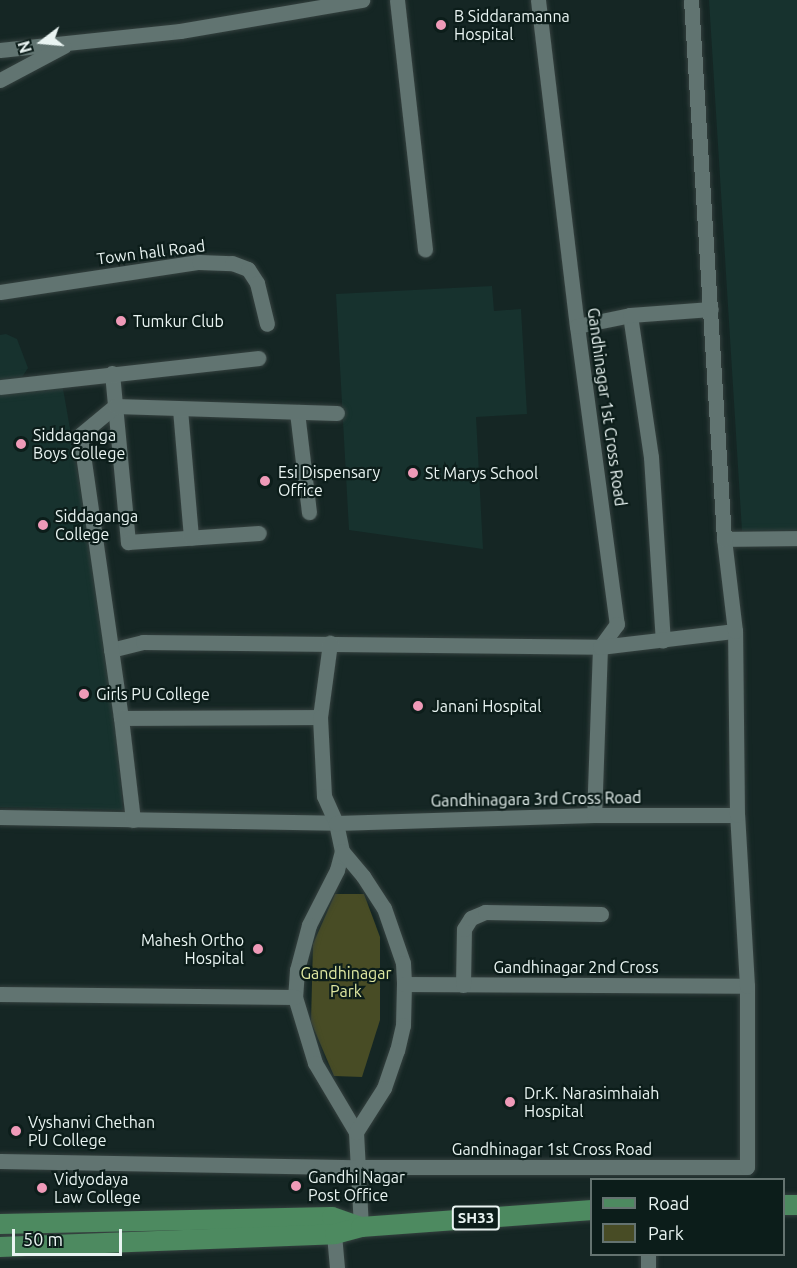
<!DOCTYPE html>
<html>
<head>
<meta charset="utf-8">
<style>
	body { margin:0 }
	#map { position:relative; width:797px; height:1268px; overflow:hidden; background:#152624; font-family:Ubuntu,sans-serif }
	div>[style] { position:absolute }
	[style*='--x'] { left:calc(var(--x)*1px); top:calc(var(--y)*1px); width:calc(var(--w)*1px); rotate:calc(var(--a)*1deg) }
	.built>* { inset:0; background:#17322e }
	.green>* { inset:0; background:#484c25 }
	.roads { filter:drop-shadow(0 0 2px #35413f) drop-shadow(0 0 2px #35413f) }
	.minor>* { height:15px; margin:-7.5px; padding:0 7.5px; transform-origin:7.5px; border-radius:7.5px; background:#617471 }
	.major>* { height:20px; margin:-10px; padding:0 10px; transform-origin:10px; border-radius:10px; background:#4d8a60 }
	.dots>* { width:16px; height:16px; translate:-50% -50%; box-sizing:border-box; border:3px solid #0c1d1a; border-radius:50% }
	span { translate:-50% -50%; white-space:nowrap; text-align:center; line-height:1.15; -webkit-text-stroke:4.5px #0c1d1a; paint-order:stroke }
	.shield-label span { padding:2px 4px; background:#0c1d1a; border:2px solid; border-radius:4px; -webkit-text-stroke-width:0 }
	.shield-label { font-size:15px; color:#e9f4f2; font-weight:700 }
	.poi-label { font-size:16px; color:#e9f4f2 }
	.left { translate:0 -50%; text-align:left }
	.right { translate:-100% -50%; text-align:right }
	.street-label { font-size:16px; color:#e9f4f2 }
	.park-label { font-size:16px; color:#e0e9a2 }
	.legend { position:absolute; left:590px; top:1178px; width:195px; height:78px; box-sizing:border-box; background:#0c1d1a; border:2px solid #647370; margin:0; padding:8px 10px; list-style:none; font-size:18px; color:#e9f4f2 }
	.legend li { display:flex; align-items:center; gap:12px; height:30px }
	.legend b { width:30px; border:2px solid #647370 }
	.north { position:absolute; left:12px; top:12px; width:60px; height:60px; -webkit-text-stroke:4px #0c1d1a; paint-order:stroke; rotate:254deg; font-size:16px; font-weight:700; line-height:24px; text-align:center; color:#e9f4f2 }
	.north::after { content:''; display:block; margin:auto; width:21px; height:27px; background:#e9f4f2; clip-path:polygon(50% 0,100% 100%,50% 72%,0 100%) }
	.scale { position:absolute; left:12px; top:1229px; width:110px; height:27px; box-sizing:border-box; border:3px solid #e9f4f2; border-top:0; padding-left:8px; font-size:18px; line-height:21px; white-space:nowrap; color:#e9f4f2; -webkit-text-stroke:4px #0c1d1a; paint-order:stroke }
</style>
</head>
<body>
<div id="map">
	<div class="built">
		<div style="clip-path:polygon(709px 0,797px 0,797px 530px,742px 531px)"></div>
		<div style="clip-path:polygon(492px 286px,494px 311px,521px 309px,527px 414px,476px 417px,483px 549px,349px 530px,336px 294px)"></div>
		<div style="clip-path:polygon(6px 334px,17px 339px,28px 368px,22px 377px,0 383px,0 335px)"></div>
		<div style="clip-path:polygon(61px 377px,111px 665px,123px 810px,0 807px,0 386px)"></div>
	</div>
	<div class="green">
		<div style="clip-path:polygon(335px 894px,364px 894px,380px 937px,380px 1020px,362px 1077px,334px 1076px,311px 1022px,313px 944px)"></div>
	</div>
	<div class="roads">
		<div class="minor">
			<div style="--x:397;--y:0;--w:251;--a:83.6"></div>
			<div style="--x:538;--y:0;--w:328;--a:83.2"></div>
			<div style="--x:577;--y:326;--w:301;--a:82.4"></div>
			<div style="--x:617;--y:624;--w:29;--a:126"></div>
			<div style="--x:600;--y:647;--w:168;--a:92"></div>
			<div style="--x:0;--y:50;--w:181;--a:-6"></div>
			<div style="--x:180;--y:31;--w:185;--a:-9.7"></div>
			<div style="--x:0;--y:80;--w:72;--a:-28"></div>
			<div style="--x:0;--y:292;--w:201;--a:-8.6"></div>
			<div style="--x:199;--y:262;--w:33;--a:2"></div>
			<div style="--x:232;--y:263;--w:17;--a:21"></div>
			<div style="--x:248;--y:269;--w:17;--a:57"></div>
			<div style="--x:257;--y:283;--w:42;--a:76.3"></div>
			<div style="--x:630;--y:315;--w:144;--a:81.6"></div>
			<div style="--x:651;--y:457;--w:184;--a:86.3"></div>
			<div style="--x:577;--y:326;--w:54;--a:-11.7"></div>
			<div style="--x:630;--y:315;--w:81;--a:-4.2"></div>
			<div style="--x:112;--y:373;--w:170;--a:84.6"></div>
			<div style="--x:128;--y:542;--w:131;--a:-3.9"></div>
			<div style="--x:0;--y:387;--w:260;--a:-6.4"></div>
			<div style="--x:180;--y:409;--w:129;--a:85.1"></div>
			<div style="--x:297;--y:412;--w:101;--a:83.2"></div>
			<div style="--x:724;--y:539;--w:73;--a:-0.8"></div>
			<div style="--x:111;--y:650;--w:33;--a:-14"></div>
			<div style="--x:143;--y:642;--w:457;--a:0.6"></div>
			<div style="--x:600;--y:647;--w:136;--a:-6.8"></div>
			<div style="--x:320;--y:717;--w:75;--a:-82.3"></div>
			<div style="--x:121;--y:718;--w:286;--a:-98.2"></div>
			<div style="--x:80;--y:435;--w:45;--a:-39.6"></div>
			<div style="--x:115;--y:406;--w:222;--a:1.8"></div>
			<div style="--x:0;--y:817;--w:336;--a:1"></div>
			<div style="--x:336;--y:823;--w:29;--a:78"></div>
			<div style="--x:342;--y:851;--w:20;--a:105"></div>
			<div style="--x:337;--y:870;--w:62;--a:117"></div>
			<div style="--x:309;--y:925;--w:47;--a:104.9"></div>
			<div style="--x:297;--y:970;--w:27;--a:94"></div>
			<div style="--x:295;--y:997;--w:69;--a:73.1"></div>
			<div style="--x:315;--y:1063;--w:80;--a:59.3"></div>
			<div style="--x:356;--y:1132;--w:95;--a:87"></div>
			<div style="--x:133;--y:820;--w:103;--a:-96.7"></div>
			<div style="--x:121;--y:718;--w:199;--a:-0.3"></div>
			<div style="--x:320;--y:717;--w:79;--a:87.1"></div>
			<div style="--x:324;--y:796;--w:30;--a:66"></div>
			<div style="--x:336;--y:823;--w:258;--a:-1.8"></div>
			<div style="--x:594;--y:815;--w:143;--a:0"></div>
			<div style="--x:342;--y:851;--w:33;--a:50"></div>
			<div style="--x:363;--y:876;--w:38;--a:57"></div>
			<div style="--x:384;--y:908;--w:58;--a:70.9"></div>
			<div style="--x:403;--y:963;--w:21;--a:87"></div>
			<div style="--x:404;--y:984;--w:41;--a:91.4"></div>
			<div style="--x:403;--y:1025;--w:26;--a:103"></div>
			<div style="--x:397;--y:1050;--w:40;--a:108.9"></div>
			<div style="--x:384;--y:1088;--w:52;--a:122.5"></div>
			<div style="--x:404;--y:984;--w:343;--a:0.3"></div>
			<div style="--x:463;--y:985;--w:56;--a:-89"></div>
			<div style="--x:464;--y:929;--w:13;--a:-58"></div>
			<div style="--x:471;--y:918;--w:15;--a:-23"></div>
			<div style="--x:485;--y:912;--w:116;--a:1"></div>
			<div style="--x:0;--y:994;--w:295;--a:0.6"></div>
			<div style="--x:0;--y:1161;--w:356;--a:1"></div>
			<div style="--x:356;--y:1167;--w:391;--a:0"></div>
			<div style="--x:747;--y:1167;--w:181;--a:-90"></div>
			<div style="--x:747;--y:986;--w:171;--a:-93.3"></div>
			<div style="--x:737;--y:815;--w:184;--a:-90.6"></div>
			<div style="--x:735;--y:631;--w:93;--a:-96.8"></div>
			<div style="--x:724;--y:539;--w:540;--a:-93.5"></div>
			<div style="--x:333;--y:1223;--w:45;--a:84.9"></div>
			<div style="--x:648;--y:1268;--w:14;--a:-90"></div>
		</div>
		<div class="major">
			<div style="--x:784;--y:1205;--w:13;--a:0"></div>
			<div style="--x:0;--y:1224;--w:332;--a:-1.2"></div>
			<div style="--x:332;--y:1217;--w:31;--a:19"></div>
			<div style="--x:0;--y:1247;--w:335;--a:-2.2"></div>
			<div style="--x:335;--y:1234;--w:27;--a:-15"></div>
			<div style="--x:361;--y:1227;--w:232;--a:-4.2"></div>
		</div>
	</div>
	<div class="dots">
		<div style="left:441px;top:25px;background:#ef9ab8"></div>
		<div style="left:121px;top:321px;background:#ef9ab8"></div>
		<div style="left:21px;top:444px;background:#ef9ab8"></div>
		<div style="left:413px;top:473px;background:#ef9ab8"></div>
		<div style="left:265px;top:481px;background:#ef9ab8"></div>
		<div style="left:43px;top:525px;background:#ef9ab8"></div>
		<div style="left:84px;top:694px;background:#ef9ab8"></div>
		<div style="left:418px;top:706px;background:#ef9ab8"></div>
		<div style="left:258px;top:949px;background:#ef9ab8"></div>
		<div style="left:510px;top:1102px;background:#ef9ab8"></div>
		<div style="left:16px;top:1131px;background:#ef9ab8"></div>
		<div style="left:296px;top:1186px;background:#ef9ab8"></div>
		<div style="left:42px;top:1188px;background:#ef9ab8"></div>
	</div>
	<div class="shield-label">
		<span style="left:476px;top:1218px">SH33</span>
	</div>
	<div class="poi-label">
		<span class="left" style="left:454px;top:25px">B Siddaramanna<br>Hospital</span>
		<span class="left" style="left:133px;top:321px">Tumkur Club</span>
		<span class="left" style="left:33px;top:444px">Siddaganga<br>Boys College</span>
		<span class="left" style="left:278px;top:481px">Esi Dispensary<br>Office</span>
		<span class="left" style="left:425px;top:473px">St Marys School</span>
		<span class="left" style="left:55px;top:525px">Siddaganga<br>College</span>
		<span class="left" style="left:96px;top:694px">Girls PU College</span>
		<span class="left" style="left:432px;top:706px">Janani Hospital</span>
		<span class="right" style="left:244px;top:949px">Mahesh Ortho<br>Hospital</span>
		<span class="left" style="left:524px;top:1102px">Dr.K. Narasimhaiah<br>Hospital</span>
		<span class="left" style="left:28px;top:1131px">Vyshanvi Chethan<br>PU College</span>
		<span class="left" style="left:308px;top:1186px">Gandhi Nagar<br>Post Office</span>
		<span class="left" style="left:54px;top:1188px">Vidyodaya<br>Law College</span>
	</div>
	<div class="street-label">
		<span style="left:151px;top:252px;rotate:-7deg">Town hall Road</span>
		<span style="left:607px;top:407px;rotate:82deg">Gandhinagar 1st Cross Road</span>
		<span style="left:536px;top:799px;rotate:-1deg">Gandhinagara 3rd Cross Road</span>
		<span style="left:576px;top:967px">Gandhinagar 2nd Cross</span>
		<span style="left:552px;top:1149px">Gandhinagar 1st Cross Road</span>
	</div>
	<div class="park-label">
		<span style="left:346px;top:982px">Gandhinagar<br>Park</span>
	</div>
	<ul class="legend">
	<li><b style="height:8px;background:#4d8a60"></b>Road</li>
	<li><b style="height:16px;background:#484c25"></b>Park</li>
	</ul>
	<div class="north">N</div>
	<div class="scale">50 m</div>
</div>
</body>
</html>
